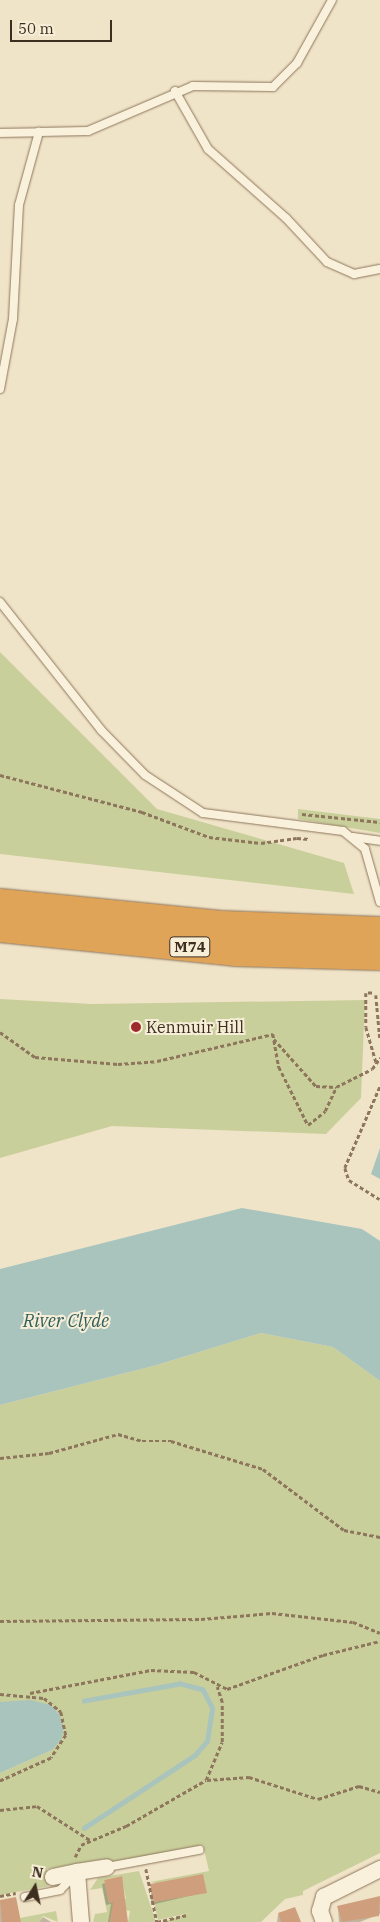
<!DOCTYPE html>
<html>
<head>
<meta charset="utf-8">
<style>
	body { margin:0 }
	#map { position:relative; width:380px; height:1922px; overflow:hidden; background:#f0e4c8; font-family:"IBM Plex Serif",serif }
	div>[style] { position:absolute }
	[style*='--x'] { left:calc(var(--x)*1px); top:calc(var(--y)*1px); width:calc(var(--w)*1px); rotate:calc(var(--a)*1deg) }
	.green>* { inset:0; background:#c9cf9b }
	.water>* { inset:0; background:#a9c4bc }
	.shadow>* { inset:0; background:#0003 }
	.stream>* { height:4.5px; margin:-2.25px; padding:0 2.25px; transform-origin:2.25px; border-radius:2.25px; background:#a9c4bc }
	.building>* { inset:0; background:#cf9f7d }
	.path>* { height:2.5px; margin-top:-1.25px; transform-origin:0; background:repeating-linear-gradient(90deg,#8d765c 0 4px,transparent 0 6.5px) }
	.roads { filter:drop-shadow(0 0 1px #8d765c) drop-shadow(0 0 1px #8d765c) }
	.lane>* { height:8px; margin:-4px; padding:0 4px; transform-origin:4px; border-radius:4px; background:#faf1dc }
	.street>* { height:16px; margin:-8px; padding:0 8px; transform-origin:8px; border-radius:8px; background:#faf1dc }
	.highway>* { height:28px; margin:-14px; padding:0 14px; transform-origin:14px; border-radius:14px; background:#e0a458 }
	.dots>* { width:14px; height:14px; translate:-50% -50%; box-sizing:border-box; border:2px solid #f7eed8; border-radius:50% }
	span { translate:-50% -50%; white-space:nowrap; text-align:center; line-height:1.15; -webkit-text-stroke:4px #f7eed8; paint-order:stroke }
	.shield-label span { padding:1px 4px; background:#f7eed8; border:1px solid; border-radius:4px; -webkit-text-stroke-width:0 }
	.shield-label { font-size:15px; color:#3d2e20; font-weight:700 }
	.poi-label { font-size:16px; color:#3d2e20 }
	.left { translate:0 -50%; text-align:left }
	.water-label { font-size:18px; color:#2f5d5a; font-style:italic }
	.north { position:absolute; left:10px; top:1862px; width:50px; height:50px; -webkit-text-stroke:4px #f7eed8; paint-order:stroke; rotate:10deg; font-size:14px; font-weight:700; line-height:20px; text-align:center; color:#3d2e20 }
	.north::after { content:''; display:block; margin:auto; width:18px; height:22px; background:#3d2e20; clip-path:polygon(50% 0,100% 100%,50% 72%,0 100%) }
	.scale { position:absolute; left:10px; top:20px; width:102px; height:22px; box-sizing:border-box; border:2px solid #3d2e20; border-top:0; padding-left:6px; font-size:15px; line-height:18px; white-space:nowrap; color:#3d2e20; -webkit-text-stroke:4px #f7eed8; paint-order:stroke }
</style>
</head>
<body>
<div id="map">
	<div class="green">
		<div style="clip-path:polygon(0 652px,157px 809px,344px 863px,354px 894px,0 854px)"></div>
		<div style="clip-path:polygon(298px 809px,380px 819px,380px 833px,298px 819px)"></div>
		<div style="clip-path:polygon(0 999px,92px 1004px,365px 1000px,361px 1098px,326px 1134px,112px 1126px,0 1158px)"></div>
		<div style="clip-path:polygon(261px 1333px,333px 1347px,380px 1381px,380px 1853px,303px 1891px,303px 1895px,285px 1899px,261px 1922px,162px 1922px,189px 1913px,158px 1920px,154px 1902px,207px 1892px,150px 1882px,209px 1871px,203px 1845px,106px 1864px,104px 1859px,47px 1869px,49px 1886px,0 1895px,0 1773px,52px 1750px,59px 1714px,51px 1705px,0 1702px,0 1405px,157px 1365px)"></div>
		<div style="clip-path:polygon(evenodd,139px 1871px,156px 1922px,128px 1922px,130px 1911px,113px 1908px,110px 1922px,93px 1922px,95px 1914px,107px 1912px,102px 1888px,90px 1890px,98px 1878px,139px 1871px,121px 1876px,126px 1899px,109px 1903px,104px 1880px,121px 1876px)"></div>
		<div style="clip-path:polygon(56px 1911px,58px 1922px,43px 1916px,39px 1922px,21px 1922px,20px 1918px)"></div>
	</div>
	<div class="water">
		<div style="clip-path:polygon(380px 1148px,380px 1179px,371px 1174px)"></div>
		<div style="clip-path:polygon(242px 1208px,362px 1229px,380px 1241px,380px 1381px,333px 1347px,261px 1333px,157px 1365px,0 1405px,0 1269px)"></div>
		<div style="clip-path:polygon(30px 1700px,51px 1705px,59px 1714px,64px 1728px,61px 1740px,52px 1750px,0 1773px,0 1702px)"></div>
	</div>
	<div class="shadow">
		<div style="clip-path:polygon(121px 1878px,127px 1922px,108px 1922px,111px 1904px,106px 1905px,102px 1884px)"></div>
		<div style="clip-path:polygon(151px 1885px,206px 1892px,151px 1905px)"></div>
		<div style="clip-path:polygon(380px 1897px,380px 1914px,360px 1922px,339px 1922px,338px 1908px)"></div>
		<div style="clip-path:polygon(15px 1898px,19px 1922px,0 1922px,0 1901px)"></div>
		<div style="clip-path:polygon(295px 1909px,299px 1922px,277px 1922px,278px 1915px)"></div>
		<div style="clip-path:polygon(43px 1917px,51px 1922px,39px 1922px)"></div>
	</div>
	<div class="stream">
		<div style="--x:84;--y:1828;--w:133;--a:-33.3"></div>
		<div style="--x:195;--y:1755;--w:18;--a:-49"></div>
		<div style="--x:207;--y:1741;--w:33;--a:-81"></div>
		<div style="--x:212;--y:1708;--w:20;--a:-117"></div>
		<div style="--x:203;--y:1690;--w:24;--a:-165"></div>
		<div style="--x:180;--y:1684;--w:97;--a:169.9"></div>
	</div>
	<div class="building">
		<div style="clip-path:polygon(203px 1874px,207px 1893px,154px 1902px,150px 1884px)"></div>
		<div style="clip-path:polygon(122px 1876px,128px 1922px,110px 1922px,113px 1902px,109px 1903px,104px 1880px)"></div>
		<div style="clip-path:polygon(380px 1896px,379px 1916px,342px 1922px,337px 1906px)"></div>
		<div style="clip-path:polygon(16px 1897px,21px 1922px,2px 1922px,0 1900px)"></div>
		<div style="clip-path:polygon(295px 1907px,301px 1922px,281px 1922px,278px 1913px)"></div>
	</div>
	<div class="path">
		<div style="--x:0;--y:775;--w:147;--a:14.6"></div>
		<div style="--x:142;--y:812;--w:72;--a:20.5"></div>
		<div style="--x:209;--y:837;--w:52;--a:6.6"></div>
		<div style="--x:261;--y:843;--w:36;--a:-8"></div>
		<div style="--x:302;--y:814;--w:78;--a:5.9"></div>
		<div style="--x:297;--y:838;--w:12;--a:5"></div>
		<div style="--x:372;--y:993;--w:6;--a:180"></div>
		<div style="--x:366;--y:993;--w:34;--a:90"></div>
		<div style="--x:366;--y:1027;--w:37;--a:74"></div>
		<div style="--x:376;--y:995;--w:44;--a:84.8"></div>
		<div style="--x:0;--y:1032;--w:43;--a:35.5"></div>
		<div style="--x:35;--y:1057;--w:83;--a:4.8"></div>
		<div style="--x:118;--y:1064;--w:39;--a:-4"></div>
		<div style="--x:157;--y:1061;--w:119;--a:-13.1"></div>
		<div style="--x:273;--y:1034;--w:34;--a:80"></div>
		<div style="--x:279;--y:1067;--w:65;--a:63.4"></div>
		<div style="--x:308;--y:1125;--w:22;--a:-39"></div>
		<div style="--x:325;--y:1111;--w:26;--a:-65"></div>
		<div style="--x:336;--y:1087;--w:40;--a:-26.6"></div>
		<div style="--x:372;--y:1069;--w:14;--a:-54"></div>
		<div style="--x:274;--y:1039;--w:63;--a:48.2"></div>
		<div style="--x:316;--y:1086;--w:20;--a:3"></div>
		<div style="--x:380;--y:1087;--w:88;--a:113.4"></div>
		<div style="--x:345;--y:1168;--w:13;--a:72"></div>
		<div style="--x:349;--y:1180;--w:36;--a:32"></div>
		<div style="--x:0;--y:1458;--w:49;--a:-5.8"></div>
		<div style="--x:49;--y:1453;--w:72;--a:-15.4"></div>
		<div style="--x:118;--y:1434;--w:25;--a:16"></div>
		<div style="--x:142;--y:1441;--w:29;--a:0"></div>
		<div style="--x:171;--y:1441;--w:96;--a:16.9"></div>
		<div style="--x:263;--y:1469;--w:101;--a:37"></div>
		<div style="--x:344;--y:1530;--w:37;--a:11"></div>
		<div style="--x:0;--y:1621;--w:201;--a:-0.6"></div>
		<div style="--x:201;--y:1619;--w:71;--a:-4.8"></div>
		<div style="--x:272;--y:1613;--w:81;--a:6.3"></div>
		<div style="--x:353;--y:1622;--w:29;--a:22"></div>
		<div style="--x:30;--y:1693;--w:123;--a:-10.8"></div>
		<div style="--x:151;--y:1670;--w:43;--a:2.7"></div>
		<div style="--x:194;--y:1672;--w:37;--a:27"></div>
		<div style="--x:227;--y:1689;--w:102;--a:-19.5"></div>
		<div style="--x:323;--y:1655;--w:59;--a:-13.8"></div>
		<div style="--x:0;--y:1694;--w:44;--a:5.2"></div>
		<div style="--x:44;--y:1698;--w:22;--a:39"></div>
		<div style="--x:61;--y:1712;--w:24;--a:78"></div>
		<div style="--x:66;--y:1735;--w:27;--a:123"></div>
		<div style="--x:51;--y:1758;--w:56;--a:155.7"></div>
		<div style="--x:207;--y:1780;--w:42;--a:-4.1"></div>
		<div style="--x:249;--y:1777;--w:72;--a:17.7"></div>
		<div style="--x:318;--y:1799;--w:43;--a:-17.6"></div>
		<div style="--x:359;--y:1786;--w:22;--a:16"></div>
		<div style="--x:0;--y:1810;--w:37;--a:-6"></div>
		<div style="--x:37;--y:1806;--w:63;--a:32.7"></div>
		<div style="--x:75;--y:1857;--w:13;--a:-63"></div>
		<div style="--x:81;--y:1845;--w:49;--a:-22.9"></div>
		<div style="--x:126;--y:1826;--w:92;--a:-29.9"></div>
		<div style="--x:206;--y:1780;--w:41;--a:-67.2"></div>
		<div style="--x:222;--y:1742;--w:40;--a:-90"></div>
		<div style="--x:222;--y:1702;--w:16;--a:-108"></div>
		<div style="--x:146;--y:1869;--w:54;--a:78.3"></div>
		<div style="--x:0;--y:1896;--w:16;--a:-11"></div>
		<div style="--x:157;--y:1922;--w:32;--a:-13"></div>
	</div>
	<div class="roads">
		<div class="lane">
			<div style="--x:175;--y:91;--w:67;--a:60.4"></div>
			<div style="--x:208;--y:149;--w:104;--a:41.5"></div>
			<div style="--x:286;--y:218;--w:60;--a:47"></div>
			<div style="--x:327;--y:262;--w:30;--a:24"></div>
			<div style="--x:354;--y:274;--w:26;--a:-11"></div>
			<div style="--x:0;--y:133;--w:39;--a:-1"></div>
			<div style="--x:0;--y:389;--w:71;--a:-79.5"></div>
			<div style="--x:13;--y:319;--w:114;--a:-87"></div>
			<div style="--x:19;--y:205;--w:76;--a:-74.7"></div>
			<div style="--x:39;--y:132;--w:49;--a:-1.2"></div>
			<div style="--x:88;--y:131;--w:114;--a:-23.2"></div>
			<div style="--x:193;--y:86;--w:80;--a:0.7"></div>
			<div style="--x:273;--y:87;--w:34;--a:-45"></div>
			<div style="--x:297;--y:63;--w:72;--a:-60.9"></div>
			<div style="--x:0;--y:602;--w:163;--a:51.7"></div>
			<div style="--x:101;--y:730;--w:63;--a:45.6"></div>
			<div style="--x:145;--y:775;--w:69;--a:33.2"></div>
			<div style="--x:203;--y:813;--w:141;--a:7.3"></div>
			<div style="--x:343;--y:831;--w:28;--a:39"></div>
			<div style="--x:365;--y:849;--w:55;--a:74.2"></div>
			<div style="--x:353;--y:837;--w:27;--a:8"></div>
			<div style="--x:107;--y:1867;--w:94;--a:-10.5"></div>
			<div style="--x:25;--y:1897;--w:36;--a:-11"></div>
			<div style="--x:60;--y:1890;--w:20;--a:-45"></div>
		</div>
		<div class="street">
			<div style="--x:53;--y:1877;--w:25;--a:-12"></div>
			<div style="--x:81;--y:1922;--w:50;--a:-94.6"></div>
			<div style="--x:77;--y:1872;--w:30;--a:-9"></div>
			<div style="--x:324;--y:1922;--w:12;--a:-110"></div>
			<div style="--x:320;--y:1911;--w:15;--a:-74"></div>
			<div style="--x:324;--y:1897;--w:63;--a:-26.6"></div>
		</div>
		<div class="highway">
			<div style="--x:0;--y:903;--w:222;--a:5.7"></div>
			<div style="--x:221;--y:925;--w:159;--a:2.2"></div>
			<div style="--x:0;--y:928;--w:236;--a:5.8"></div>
			<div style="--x:235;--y:952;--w:145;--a:1.6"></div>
		</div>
	</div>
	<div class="dots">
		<div style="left:136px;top:1027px;background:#9e2a2b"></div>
	</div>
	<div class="shield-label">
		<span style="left:190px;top:947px">M74</span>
	</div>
	<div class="poi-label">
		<span class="left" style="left:146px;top:1027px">Kenmuir Hill</span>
	</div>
	<div class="water-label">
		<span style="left:66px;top:1321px">River Clyde</span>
	</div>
	<div class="north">N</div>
	<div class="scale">50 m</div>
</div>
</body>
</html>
